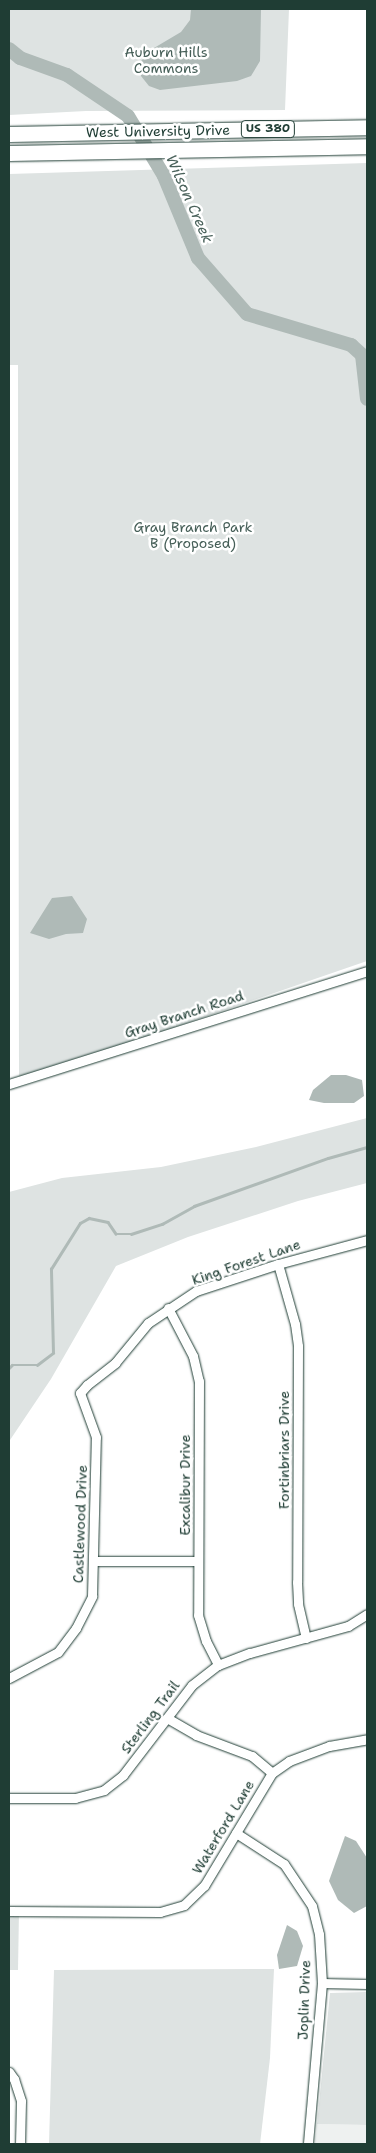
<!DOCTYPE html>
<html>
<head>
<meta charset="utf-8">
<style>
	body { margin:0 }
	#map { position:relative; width:376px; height:2153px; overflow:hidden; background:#fff; font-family:"Shantell Sans",sans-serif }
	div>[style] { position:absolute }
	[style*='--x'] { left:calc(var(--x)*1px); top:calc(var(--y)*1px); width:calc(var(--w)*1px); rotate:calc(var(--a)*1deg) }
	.built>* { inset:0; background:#eef1f0 }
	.green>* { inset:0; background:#dee3e2 }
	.water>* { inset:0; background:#afbab7 }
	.stream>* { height:2.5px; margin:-1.25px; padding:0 1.25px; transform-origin:1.25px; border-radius:1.25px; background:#afbab7 }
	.river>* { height:14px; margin:-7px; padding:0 7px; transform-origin:7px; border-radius:7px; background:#afbab7 }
	.roads { filter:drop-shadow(0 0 1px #1f3d34) drop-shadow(0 0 1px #1f3d34) }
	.street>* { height:9px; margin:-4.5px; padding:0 4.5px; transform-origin:4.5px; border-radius:4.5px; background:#fff }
	.highway>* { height:15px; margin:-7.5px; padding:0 7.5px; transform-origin:7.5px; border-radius:7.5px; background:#fff }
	span { translate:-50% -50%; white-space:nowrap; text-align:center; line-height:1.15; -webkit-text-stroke:5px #fff; paint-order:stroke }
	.shield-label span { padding:1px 4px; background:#fff; border:1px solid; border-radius:4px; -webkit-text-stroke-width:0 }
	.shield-label { font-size:12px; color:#1f3d34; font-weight:700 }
	.park-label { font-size:14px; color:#455e57 }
	.street-label { font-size:14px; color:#1f3d34 }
	.water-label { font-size:15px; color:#4a625b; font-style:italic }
	.frame { position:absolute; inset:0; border:10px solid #1f3d34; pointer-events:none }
</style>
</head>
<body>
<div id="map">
	<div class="built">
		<div style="clip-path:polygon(317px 2124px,367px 2125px,367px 2144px,315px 2144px)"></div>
	</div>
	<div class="green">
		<div style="clip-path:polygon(9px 9px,289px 9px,285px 110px,86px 111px,9px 115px)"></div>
		<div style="clip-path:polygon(367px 163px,367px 961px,19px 1081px,18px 365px,9px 365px,9px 174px)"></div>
		<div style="clip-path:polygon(367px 1118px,367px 1183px,298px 1201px,188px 1237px,116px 1266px,51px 1379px,10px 1440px,9px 1600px,9px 1192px,62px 1178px,161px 1167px,256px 1147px)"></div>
		<div style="clip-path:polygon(9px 1911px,19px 1911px,18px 1970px,9px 1970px)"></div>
		<div style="clip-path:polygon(274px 1969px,270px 2058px,260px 2144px,49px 2144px,54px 1970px)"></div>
		<div style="clip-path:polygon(367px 1992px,367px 2125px,317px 2124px,330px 1993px)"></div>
	</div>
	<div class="water">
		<div style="clip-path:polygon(191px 9px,261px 9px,260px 61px,251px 76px,237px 81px,160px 90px,149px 86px,141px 76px,141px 61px,154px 48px,181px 32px,190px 20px)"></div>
		<div style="clip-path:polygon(72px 896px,87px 919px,83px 933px,66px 934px,49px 939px,30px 933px,52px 898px)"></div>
		<div style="clip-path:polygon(331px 1075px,346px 1075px,362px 1080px,364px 1096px,354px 1103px,324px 1103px,309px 1100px,313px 1090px)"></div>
		<div style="clip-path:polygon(345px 1836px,356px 1841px,367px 1858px,367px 1906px,354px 1913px,338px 1900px,329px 1881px)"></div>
		<div style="clip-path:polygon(287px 1925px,297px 1931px,303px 1946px,297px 1966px,279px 1969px,277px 1955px)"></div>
	</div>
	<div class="stream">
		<div style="--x:9;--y:1368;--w:4;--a:-45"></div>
		<div style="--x:12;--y:1365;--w:25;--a:0"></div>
		<div style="--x:37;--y:1365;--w:20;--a:-37"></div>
		<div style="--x:53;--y:1353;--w:84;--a:-91.4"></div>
		<div style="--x:51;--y:1269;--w:54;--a:-57.8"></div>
		<div style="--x:80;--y:1223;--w:10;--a:-29"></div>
		<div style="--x:89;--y:1218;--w:19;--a:12"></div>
		<div style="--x:108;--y:1222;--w:14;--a:56"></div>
		<div style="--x:116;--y:1234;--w:15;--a:0"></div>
		<div style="--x:131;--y:1234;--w:33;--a:-18"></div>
		<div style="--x:162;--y:1224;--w:37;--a:-29"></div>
		<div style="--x:194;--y:1206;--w:142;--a:-19.7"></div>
		<div style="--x:328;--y:1158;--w:41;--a:-15.8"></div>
	</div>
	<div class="river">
		<div style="--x:9;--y:49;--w:14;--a:39"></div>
		<div style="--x:20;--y:58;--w:50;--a:19.9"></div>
		<div style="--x:67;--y:75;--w:73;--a:33.9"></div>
		<div style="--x:128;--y:116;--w:70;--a:59"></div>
		<div style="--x:164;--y:176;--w:89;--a:67.5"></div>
		<div style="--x:198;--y:258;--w:74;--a:48.8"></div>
		<div style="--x:247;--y:314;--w:109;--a:16.6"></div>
		<div style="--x:351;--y:345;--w:15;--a:42"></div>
		<div style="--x:362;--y:355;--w:44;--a:83.5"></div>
	</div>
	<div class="roads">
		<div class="street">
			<div style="--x:9;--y:1084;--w:375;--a:-17.5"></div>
			<div style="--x:278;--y:1264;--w:62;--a:74.2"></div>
			<div style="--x:295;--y:1324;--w:22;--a:82"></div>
			<div style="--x:298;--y:1346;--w:236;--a:90.2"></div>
			<div style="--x:297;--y:1582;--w:22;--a:87"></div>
			<div style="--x:298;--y:1604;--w:35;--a:77"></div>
			<div style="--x:168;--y:1308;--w:54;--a:62.5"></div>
			<div style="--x:193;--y:1356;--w:26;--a:77"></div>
			<div style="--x:199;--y:1381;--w:234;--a:90.2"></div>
			<div style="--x:198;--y:1615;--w:27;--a:73"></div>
			<div style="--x:206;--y:1641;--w:27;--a:63"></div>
			<div style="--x:93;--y:1561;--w:105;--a:0"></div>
			<div style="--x:9;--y:1678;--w:55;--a:-28"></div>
			<div style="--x:58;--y:1652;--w:30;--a:-53"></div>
			<div style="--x:76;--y:1628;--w:36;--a:-63"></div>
			<div style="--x:92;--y:1596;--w:159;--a:-88.6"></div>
			<div style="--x:96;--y:1437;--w:47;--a:-110"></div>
			<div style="--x:80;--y:1393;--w:11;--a:-49"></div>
			<div style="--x:87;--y:1385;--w:36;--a:-38"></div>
			<div style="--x:115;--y:1363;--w:52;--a:-50.5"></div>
			<div style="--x:148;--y:1323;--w:58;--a:-33.7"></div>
			<div style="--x:196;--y:1291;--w:86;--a:-18.2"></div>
			<div style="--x:278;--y:1264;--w:92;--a:-15.1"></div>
			<div style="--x:167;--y:1718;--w:34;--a:30"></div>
			<div style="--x:196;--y:1735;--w:60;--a:20.6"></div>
			<div style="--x:252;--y:1756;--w:26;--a:40"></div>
			<div style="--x:9;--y:1798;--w:66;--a:0"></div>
			<div style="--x:75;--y:1798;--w:30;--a:-15"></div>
			<div style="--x:104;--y:1790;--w:24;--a:-38"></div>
			<div style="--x:123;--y:1775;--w:113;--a:-52.5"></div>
			<div style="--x:192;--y:1685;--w:33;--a:-38"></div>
			<div style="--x:218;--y:1665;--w:34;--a:-21"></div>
			<div style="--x:250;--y:1653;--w:102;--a:-15.4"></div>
			<div style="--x:348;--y:1626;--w:22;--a:-32"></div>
			<div style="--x:236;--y:1833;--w:57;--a:32.9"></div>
			<div style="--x:284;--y:1864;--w:50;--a:56.3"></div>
			<div style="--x:312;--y:1906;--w:29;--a:76"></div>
			<div style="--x:319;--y:1934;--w:49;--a:86.5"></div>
			<div style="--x:322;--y:1983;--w:162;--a:95"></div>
			<div style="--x:9;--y:1911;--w:151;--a:0.4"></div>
			<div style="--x:160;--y:1912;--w:25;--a:-16"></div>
			<div style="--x:184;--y:1905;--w:28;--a:-44"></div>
			<div style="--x:204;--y:1886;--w:132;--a:-59"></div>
			<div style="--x:272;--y:1773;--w:21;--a:-35"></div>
			<div style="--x:289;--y:1761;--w:43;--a:-20.6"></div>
			<div style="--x:329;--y:1746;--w:39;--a:-10"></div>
			<div style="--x:322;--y:1983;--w:45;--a:1.3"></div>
			<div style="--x:9;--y:2072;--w:9;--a:54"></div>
			<div style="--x:14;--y:2079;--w:23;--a:72"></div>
			<div style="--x:21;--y:2101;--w:43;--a:91.3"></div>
		</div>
		<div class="highway">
			<div style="--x:9;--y:134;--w:358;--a:-1.1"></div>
			<div style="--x:9;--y:153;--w:358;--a:-1.1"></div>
		</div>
	</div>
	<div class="shield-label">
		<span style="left:268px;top:129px">US 380</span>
	</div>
	<div class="park-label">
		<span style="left:166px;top:60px">Auburn Hills<br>Commons</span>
		<span style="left:193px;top:535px">Gray Branch Park<br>B (Proposed)</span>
	</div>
	<div class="street-label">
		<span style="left:158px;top:131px;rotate:-1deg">West University Drive</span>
		<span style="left:184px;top:1014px;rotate:-18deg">Gray Branch Road</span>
		<span style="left:246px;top:1262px;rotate:-19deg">King Forest Lane</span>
		<span style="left:284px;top:1450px;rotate:-90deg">Fortinbriars Drive</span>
		<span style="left:185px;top:1485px;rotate:-90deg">Excalibur Drive</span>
		<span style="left:80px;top:1524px;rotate:-88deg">Castlewood Drive</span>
		<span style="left:150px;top:1717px;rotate:-53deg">Sterling Trail</span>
		<span style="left:223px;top:1827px;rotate:-59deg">Waterford Lane</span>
		<span style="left:304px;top:2000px;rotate:-88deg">Joplin Drive</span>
	</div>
	<div class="water-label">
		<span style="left:189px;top:199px;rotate:66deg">Wilson Creek</span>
	</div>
	<div class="frame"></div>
</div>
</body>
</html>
